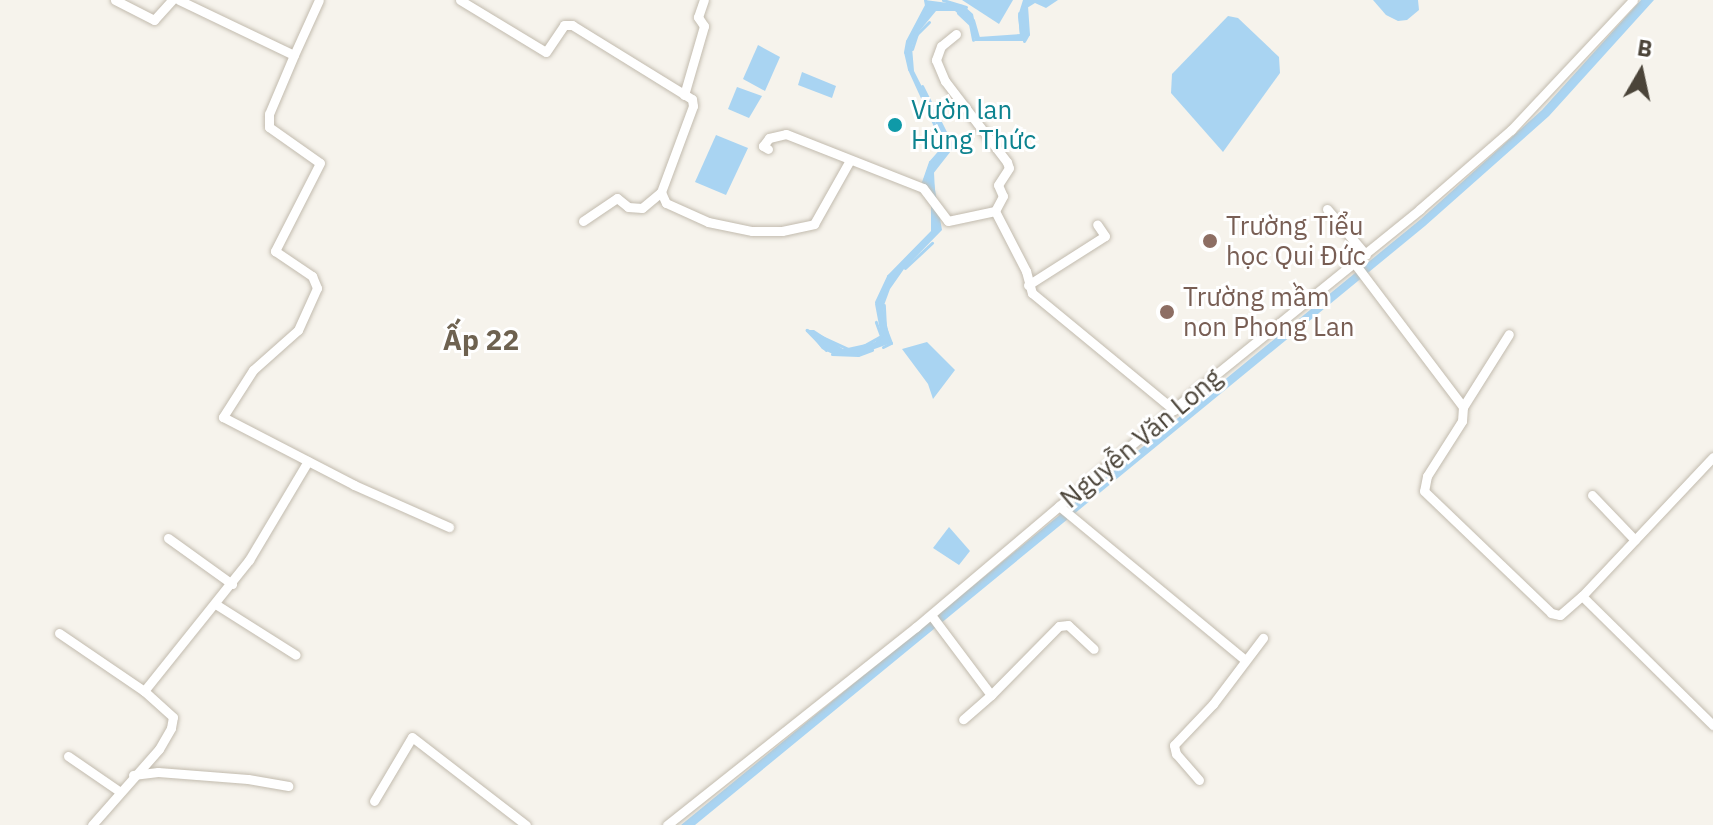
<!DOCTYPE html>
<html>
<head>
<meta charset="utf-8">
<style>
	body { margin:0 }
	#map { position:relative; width:1713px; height:825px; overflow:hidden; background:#f6f3ec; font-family:"IBM Plex Sans",sans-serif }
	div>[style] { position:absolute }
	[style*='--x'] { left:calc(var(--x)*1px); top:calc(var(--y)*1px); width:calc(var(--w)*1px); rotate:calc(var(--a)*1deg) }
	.water>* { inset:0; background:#a9d4f2 }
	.stream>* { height:3px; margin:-1.5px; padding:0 1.5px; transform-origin:1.5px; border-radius:1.5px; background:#a9d4f2 }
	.roads { filter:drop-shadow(0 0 2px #c2bbae) drop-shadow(0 0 2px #c2bbae) }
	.minor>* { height:9px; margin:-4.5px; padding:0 4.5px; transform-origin:4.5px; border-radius:4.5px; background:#fff }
	.dots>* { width:22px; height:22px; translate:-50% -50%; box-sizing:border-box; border:4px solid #fff; border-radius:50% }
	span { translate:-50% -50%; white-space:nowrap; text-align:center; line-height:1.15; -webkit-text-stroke:6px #fff; paint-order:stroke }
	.culture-label { font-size:26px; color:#0d838f }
	.left { translate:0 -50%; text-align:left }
	.education-label { font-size:26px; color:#785e54 }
	.street-label { font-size:26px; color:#4b4439 }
	.neighbourhood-label { font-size:28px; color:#6e6250; font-weight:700 }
	.north { position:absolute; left:1601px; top:32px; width:80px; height:80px; -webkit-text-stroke:6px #fff; paint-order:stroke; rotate:9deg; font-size:22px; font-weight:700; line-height:32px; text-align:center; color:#4b4439 }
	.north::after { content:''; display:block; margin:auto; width:28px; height:36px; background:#4b4439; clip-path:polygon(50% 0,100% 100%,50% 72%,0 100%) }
</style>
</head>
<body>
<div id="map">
	<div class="water">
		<div style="clip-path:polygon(925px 0,963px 5px,973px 14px,978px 38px,1020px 35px,1018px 16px,1023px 0,1058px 0,1046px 8px,1035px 3px,1027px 8px,1028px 34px,1024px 41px,975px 41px,970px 24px,955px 11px,936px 11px,917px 34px,912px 47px,914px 71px,952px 146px,932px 172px,942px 230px,904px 269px,890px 289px,883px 308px,891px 343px,858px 355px,835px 355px,822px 349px,807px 330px,814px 330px,843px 349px,875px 342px,881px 336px,875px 304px,888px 276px,932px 231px,934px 214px,922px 183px,930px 162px,944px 146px,943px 138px,909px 69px,905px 52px,907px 41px,926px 5px)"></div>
		<div style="clip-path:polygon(962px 0,1013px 0,999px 24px)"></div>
		<div style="clip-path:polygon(1373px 0,1418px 0,1419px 10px,1407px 20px,1398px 21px,1386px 15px)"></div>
		<div style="clip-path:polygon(1641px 0,1654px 0,1549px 116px,1425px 226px,695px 825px,681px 825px,1421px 219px,1542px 110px)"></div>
		<div style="clip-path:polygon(1228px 16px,1238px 18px,1279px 57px,1280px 73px,1223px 152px,1171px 93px,1172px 74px)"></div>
		<div style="clip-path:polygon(758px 45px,780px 57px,765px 91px,743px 79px)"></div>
		<div style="clip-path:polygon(802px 72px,836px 86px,832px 98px,798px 85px)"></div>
		<div style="clip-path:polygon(737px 87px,762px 96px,749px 118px,728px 109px)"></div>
		<div style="clip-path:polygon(716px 135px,748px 148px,726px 195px,695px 182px)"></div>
		<div style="clip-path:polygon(927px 342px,955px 370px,933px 399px,928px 384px,902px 349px)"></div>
		<div style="clip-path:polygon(949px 527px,970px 551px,959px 565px,933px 548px)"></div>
	</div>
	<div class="stream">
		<div style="--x:943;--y:0;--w:24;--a:17"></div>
		<div style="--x:958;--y:13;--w:16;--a:43"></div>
		<div style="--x:970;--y:24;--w:16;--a:79"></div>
		<div style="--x:973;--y:20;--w:19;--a:74"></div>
		<div style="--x:978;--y:38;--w:43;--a:-4"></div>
		<div style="--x:1021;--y:35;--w:22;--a:-95"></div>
		<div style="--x:1024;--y:41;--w:8;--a:-60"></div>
		<div style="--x:1028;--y:34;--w:27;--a:-94"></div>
		<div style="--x:912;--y:49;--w:16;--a:-72"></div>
		<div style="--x:917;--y:34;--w:17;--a:-45"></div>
		<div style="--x:922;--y:86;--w:67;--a:63.4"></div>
		<div style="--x:952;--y:146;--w:33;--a:128"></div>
		<div style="--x:932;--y:172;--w:20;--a:87"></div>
		<div style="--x:923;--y:182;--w:21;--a:-71"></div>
		<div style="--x:930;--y:162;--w:21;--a:-49"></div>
		<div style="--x:944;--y:146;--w:85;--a:-114.4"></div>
		<div style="--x:909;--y:69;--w:17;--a:-103"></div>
		<div style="--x:905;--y:52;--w:11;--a:-80"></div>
		<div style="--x:907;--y:41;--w:41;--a:-62.2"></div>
		<div style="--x:926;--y:5;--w:5;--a:-101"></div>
		<div style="--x:905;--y:268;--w:37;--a:-43"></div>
		<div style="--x:876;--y:302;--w:29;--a:-65"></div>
		<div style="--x:888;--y:276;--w:63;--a:-45.6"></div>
		<div style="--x:932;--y:231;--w:24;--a:-90"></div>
		<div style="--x:863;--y:346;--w:21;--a:-29"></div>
		<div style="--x:881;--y:336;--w:15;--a:-110"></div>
		<div style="--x:883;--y:347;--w:9;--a:-27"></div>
		<div style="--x:891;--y:343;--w:17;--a:-111"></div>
		<div style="--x:885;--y:327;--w:22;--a:-93"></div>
		<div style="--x:826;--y:350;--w:28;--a:-134"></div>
		<div style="--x:807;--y:330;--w:45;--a:24.9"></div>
		<div style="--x:832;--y:354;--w:26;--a:2"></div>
		<div style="--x:858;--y:355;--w:15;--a:-20"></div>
	</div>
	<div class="roads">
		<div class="minor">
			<div style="--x:115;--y:0;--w:44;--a:27.1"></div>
			<div style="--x:154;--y:20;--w:27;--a:-48"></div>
			<div style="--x:179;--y:0;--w:127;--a:25.6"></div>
			<div style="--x:294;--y:55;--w:64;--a:113"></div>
			<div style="--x:269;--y:114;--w:13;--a:90"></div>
			<div style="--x:269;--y:127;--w:62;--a:35.2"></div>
			<div style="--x:320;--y:163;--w:99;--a:117.1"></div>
			<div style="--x:275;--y:251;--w:45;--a:34"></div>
			<div style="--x:312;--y:276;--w:13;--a:67"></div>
			<div style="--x:317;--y:288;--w:46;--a:114.3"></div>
			<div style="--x:298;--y:330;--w:60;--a:138.4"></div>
			<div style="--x:253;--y:370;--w:56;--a:122.6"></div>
			<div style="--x:223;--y:417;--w:148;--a:27.4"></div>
			<div style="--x:354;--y:485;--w:104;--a:23.9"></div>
			<div style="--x:460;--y:0;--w:100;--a:31.2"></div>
			<div style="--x:546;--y:52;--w:32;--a:-56"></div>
			<div style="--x:564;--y:25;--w:8;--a:0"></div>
			<div style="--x:572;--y:25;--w:141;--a:31.7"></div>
			<div style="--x:692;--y:99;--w:7;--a:82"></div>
			<div style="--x:693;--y:106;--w:92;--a:110.4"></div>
			<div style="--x:661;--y:192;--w:12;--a:66"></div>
			<div style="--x:666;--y:203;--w:46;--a:24.3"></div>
			<div style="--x:708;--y:222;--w:45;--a:11.6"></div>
			<div style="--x:752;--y:231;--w:30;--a:0"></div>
			<div style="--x:782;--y:231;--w:33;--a:-12"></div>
			<div style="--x:814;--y:224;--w:71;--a:-60.6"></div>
			<div style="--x:956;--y:34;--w:19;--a:141"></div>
			<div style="--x:941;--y:46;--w:15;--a:110"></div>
			<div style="--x:936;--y:60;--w:23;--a:67"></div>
			<div style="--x:945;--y:81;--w:102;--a:52.6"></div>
			<div style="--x:1007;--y:162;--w:6;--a:72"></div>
			<div style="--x:1009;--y:168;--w:20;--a:123"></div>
			<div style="--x:998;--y:185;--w:12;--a:66"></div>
			<div style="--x:1003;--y:196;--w:17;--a:118"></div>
			<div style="--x:294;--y:55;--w:60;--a:-65.6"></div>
			<div style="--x:684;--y:95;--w:72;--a:-73.8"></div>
			<div style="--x:704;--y:26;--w:11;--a:-124"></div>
			<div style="--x:698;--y:17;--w:18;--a:-71"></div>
			<div style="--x:768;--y:149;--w:6;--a:-149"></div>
			<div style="--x:763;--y:146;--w:10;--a:-53"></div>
			<div style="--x:769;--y:138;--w:17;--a:-13"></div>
			<div style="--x:786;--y:134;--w:147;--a:21.5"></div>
			<div style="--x:923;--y:188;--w:41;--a:52.9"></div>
			<div style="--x:948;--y:221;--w:48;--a:-12"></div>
			<div style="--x:995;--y:211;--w:68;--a:62.7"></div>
			<div style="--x:1026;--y:271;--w:23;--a:75"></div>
			<div style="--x:1032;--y:293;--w:184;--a:39.5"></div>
			<div style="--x:1327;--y:209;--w:60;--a:49.7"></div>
			<div style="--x:583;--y:221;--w:41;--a:-34.1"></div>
			<div style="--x:617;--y:198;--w:14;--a:39"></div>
			<div style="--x:628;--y:207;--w:14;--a:4"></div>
			<div style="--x:642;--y:208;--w:25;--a:-40"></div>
			<div style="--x:1355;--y:264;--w:179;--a:52.9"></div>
			<div style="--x:1463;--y:407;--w:14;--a:94"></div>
			<div style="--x:1462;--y:421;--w:65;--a:122.5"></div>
			<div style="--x:1427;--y:476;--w:15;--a:101"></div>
			<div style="--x:1424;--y:491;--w:176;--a:43.8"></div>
			<div style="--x:1551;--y:613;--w:9;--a:13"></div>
			<div style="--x:1560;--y:615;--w:29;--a:-41"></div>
			<div style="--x:1582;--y:596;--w:191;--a:-46.7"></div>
			<div style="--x:1028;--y:285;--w:91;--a:-32.5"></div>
			<div style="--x:1105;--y:236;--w:14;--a:-124"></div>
			<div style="--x:1463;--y:407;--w:86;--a:-57.8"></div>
			<div style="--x:1592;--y:495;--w:62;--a:46.3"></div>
			<div style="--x:1059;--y:506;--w:241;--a:39.6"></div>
			<div style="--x:168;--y:538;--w:79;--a:35.7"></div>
			<div style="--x:1582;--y:596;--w:184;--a:44.6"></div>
			<div style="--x:217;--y:605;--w:93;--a:32.3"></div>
			<div style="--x:931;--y:615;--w:100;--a:53.1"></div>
			<div style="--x:991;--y:695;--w:37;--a:139"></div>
			<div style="--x:59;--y:633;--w:103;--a:34.3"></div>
			<div style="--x:991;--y:695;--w:97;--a:-45.4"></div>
			<div style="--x:1059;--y:626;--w:9;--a:-6"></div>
			<div style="--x:1068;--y:625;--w:35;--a:43"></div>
			<div style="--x:68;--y:756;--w:62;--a:34.5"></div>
			<div style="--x:133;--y:775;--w:25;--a:-7"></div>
			<div style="--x:158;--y:772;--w:90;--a:4.4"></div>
			<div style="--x:248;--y:779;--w:41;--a:9.9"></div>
			<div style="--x:1199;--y:780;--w:35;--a:-131"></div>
			<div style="--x:1176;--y:754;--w:9;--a:-103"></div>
			<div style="--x:1174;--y:745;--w:57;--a:-46.4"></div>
			<div style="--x:1213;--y:704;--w:83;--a:-52.9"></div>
			<div style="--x:374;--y:801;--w:74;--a:-59.3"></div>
			<div style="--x:412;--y:737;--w:144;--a:37.7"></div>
			<div style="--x:92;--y:825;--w:101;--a:-48.6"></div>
			<div style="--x:159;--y:749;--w:24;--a:-60"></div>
			<div style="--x:171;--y:728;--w:11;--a:-80"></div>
			<div style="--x:173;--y:717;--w:39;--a:-138"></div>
			<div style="--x:144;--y:691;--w:168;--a:-51.3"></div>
			<div style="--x:249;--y:560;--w:115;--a:-59.2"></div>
			<div style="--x:667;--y:825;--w:318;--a:-38.5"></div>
			<div style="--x:916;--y:627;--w:363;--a:-40.2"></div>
			<div style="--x:1193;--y:393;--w:292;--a:-39"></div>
			<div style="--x:1420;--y:209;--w:121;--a:-41"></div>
			<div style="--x:1511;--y:130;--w:178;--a:-46.8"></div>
		</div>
	</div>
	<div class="dots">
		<div style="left:895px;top:125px;background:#0f9aa8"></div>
		<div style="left:1210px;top:241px;background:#8d6e63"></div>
		<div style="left:1167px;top:312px;background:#8d6e63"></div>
	</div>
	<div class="culture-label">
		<span class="left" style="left:911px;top:125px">Vườn lan<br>Hùng Thức</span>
	</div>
	<div class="education-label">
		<span class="left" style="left:1226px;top:241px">Trường Tiểu<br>học Qui Đức</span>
		<span class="left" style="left:1183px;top:312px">Trường mầm<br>non Phong Lan</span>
	</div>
	<div class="street-label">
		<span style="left:1141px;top:438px;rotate:-40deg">Nguyễn Văn Long</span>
	</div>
	<div class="neighbourhood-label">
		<span style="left:481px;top:340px">Ấp 22</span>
	</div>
	<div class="north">B</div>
</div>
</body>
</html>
